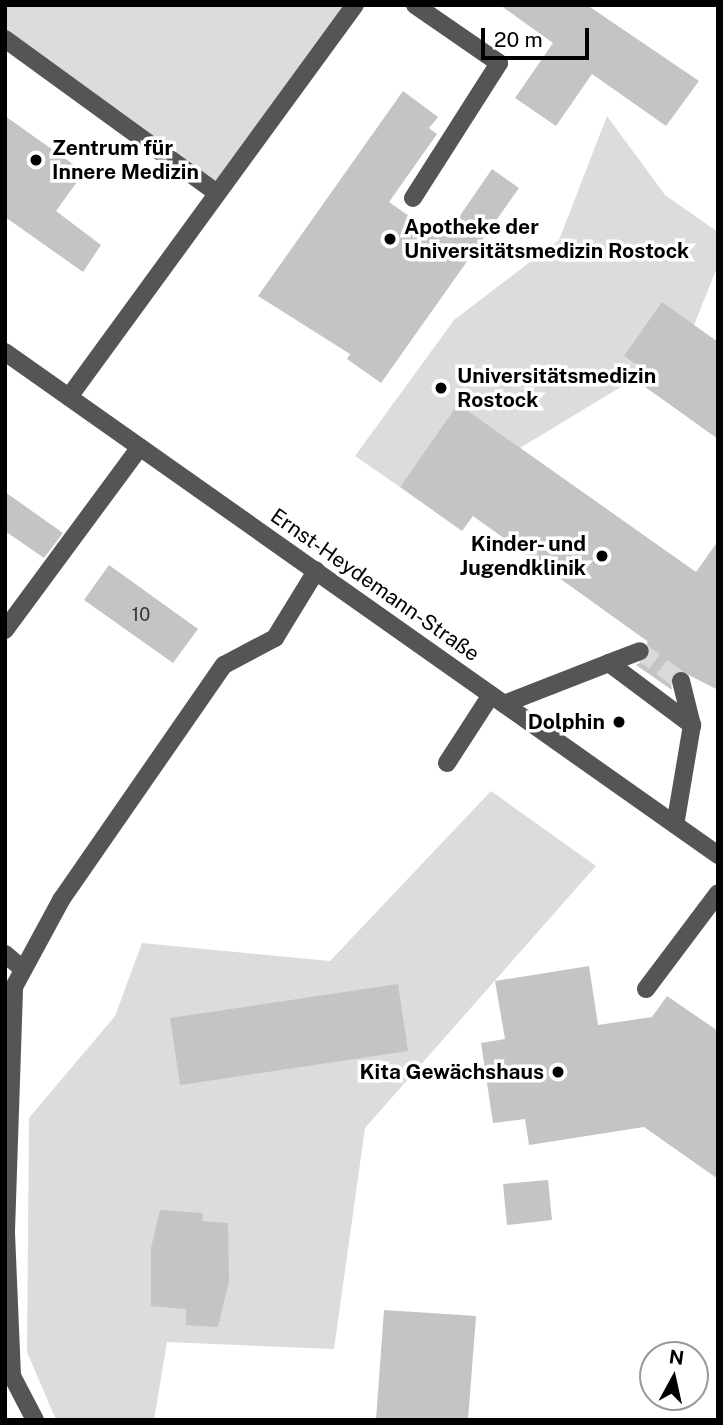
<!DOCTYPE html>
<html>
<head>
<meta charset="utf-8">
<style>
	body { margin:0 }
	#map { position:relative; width:723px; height:1425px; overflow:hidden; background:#fff; font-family:"Public Sans",sans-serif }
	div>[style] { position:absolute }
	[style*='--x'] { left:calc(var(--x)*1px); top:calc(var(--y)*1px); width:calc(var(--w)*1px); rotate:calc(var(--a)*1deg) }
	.green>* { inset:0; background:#dcdcdc }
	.building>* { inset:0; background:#c4c4c4 }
	.minor-tunnel>* { height:18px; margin-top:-9px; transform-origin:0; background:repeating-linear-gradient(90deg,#d9d9d9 0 18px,transparent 0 27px) }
	.minor>* { height:18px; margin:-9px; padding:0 9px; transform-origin:9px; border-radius:9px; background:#555 }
	.dots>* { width:19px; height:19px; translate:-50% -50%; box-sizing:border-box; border:4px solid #fff; border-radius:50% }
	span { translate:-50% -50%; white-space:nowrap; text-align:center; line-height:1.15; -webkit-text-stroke:7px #fff; paint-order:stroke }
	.number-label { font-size:18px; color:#313131 }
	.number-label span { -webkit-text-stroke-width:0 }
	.poi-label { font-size:21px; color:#000; font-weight:700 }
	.left { translate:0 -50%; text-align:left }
	.right { translate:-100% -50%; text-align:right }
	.street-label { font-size:21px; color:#000 }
	.frame { position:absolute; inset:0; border:7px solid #000; pointer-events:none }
	.north { position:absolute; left:639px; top:1341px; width:70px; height:70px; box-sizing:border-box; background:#fff; border:2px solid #999; border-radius:50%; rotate:8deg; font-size:19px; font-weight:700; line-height:28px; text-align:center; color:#000 }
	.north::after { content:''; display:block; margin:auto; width:24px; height:32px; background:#000; clip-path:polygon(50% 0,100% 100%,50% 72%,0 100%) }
	.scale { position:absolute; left:481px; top:28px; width:108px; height:32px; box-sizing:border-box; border:4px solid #000; border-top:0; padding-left:9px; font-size:21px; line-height:24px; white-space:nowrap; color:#000; -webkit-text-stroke:5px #fff; paint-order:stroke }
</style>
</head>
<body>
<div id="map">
	<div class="green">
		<div style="clip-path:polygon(5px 5px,355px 5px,217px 193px,5px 39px)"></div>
		<div style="clip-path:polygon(607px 116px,665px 195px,718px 232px,718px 265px,694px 325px,624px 356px,642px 369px,634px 379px,520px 448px,458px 405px,400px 487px,355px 456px,454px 320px,559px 240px)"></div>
		<div style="clip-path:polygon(491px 791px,596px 866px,365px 1128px,334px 1349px,167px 1342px,154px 1420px,56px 1420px,27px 1352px,29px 1118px,115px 1016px,142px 943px,330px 961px)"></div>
	</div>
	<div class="building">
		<div style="clip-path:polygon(500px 5px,587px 5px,699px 81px,666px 126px,592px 74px,556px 126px,515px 98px,553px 43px)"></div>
		<div style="clip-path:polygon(403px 91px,438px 117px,429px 128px,437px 134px,389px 202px,436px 235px,446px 236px,492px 169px,519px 188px,381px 383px,347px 359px,350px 354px,258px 296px)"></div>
		<div style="clip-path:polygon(5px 116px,84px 172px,56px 211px,101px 245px,83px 272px,5px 217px)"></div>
		<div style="clip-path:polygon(662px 302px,718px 342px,718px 439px,634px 379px,642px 369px,624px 356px)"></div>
		<div style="clip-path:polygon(458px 404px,696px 572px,718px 541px,718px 690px,679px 670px,670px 677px,672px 690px,636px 665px,649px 658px,647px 641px,473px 516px,462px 531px,400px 487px)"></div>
		<div style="clip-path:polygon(5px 492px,63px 533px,44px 558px,5px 531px)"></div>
		<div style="clip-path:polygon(109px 565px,198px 629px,173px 663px,84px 600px)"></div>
		<div style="clip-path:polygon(589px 966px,598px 1025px,652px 1017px,667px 996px,718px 1031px,718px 1179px,644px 1127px,529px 1145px,525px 1119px,493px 1123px,481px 1043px,505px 1039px,495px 981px)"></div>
		<div style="clip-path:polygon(398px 984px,408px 1051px,180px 1085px,170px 1018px)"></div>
		<div style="clip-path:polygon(548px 1180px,552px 1220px,507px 1225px,503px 1184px)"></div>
		<div style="clip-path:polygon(160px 1210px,203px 1213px,202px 1221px,228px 1223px,229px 1281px,218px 1327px,186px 1325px,186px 1309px,151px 1306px,151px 1248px)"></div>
		<div style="clip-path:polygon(384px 1310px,476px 1316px,468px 1420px,376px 1420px)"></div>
	</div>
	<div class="minor-tunnel">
		<div style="--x:640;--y:651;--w:51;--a:36.2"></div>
	</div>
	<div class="minor">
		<div style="--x:5;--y:39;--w:262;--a:36"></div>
		<div style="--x:413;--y:198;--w:160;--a:-57.5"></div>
		<div style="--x:499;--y:63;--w:102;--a:-145.4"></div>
		<div style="--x:5;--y:352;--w:873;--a:35.2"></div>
		<div style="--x:69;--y:397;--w:485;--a:-53.9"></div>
		<div style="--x:5;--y:630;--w:227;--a:-53.6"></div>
		<div style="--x:609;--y:663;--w:33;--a:-21"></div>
		<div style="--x:681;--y:681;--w:45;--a:76"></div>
		<div style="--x:504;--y:704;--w:113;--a:-21.3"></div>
		<div style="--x:609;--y:663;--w:104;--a:36.8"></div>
		<div style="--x:692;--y:725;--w:101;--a:99.6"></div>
		<div style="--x:447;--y:763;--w:81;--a:-57.1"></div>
		<div style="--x:5;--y:954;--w:23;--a:40"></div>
		<div style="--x:646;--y:989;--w:120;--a:-53.1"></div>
		<div style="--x:35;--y:1420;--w:50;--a:-117.6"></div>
		<div style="--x:12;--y:1376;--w:145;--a:-92.4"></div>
		<div style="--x:6;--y:1231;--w:244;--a:-88.1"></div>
		<div style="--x:14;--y:987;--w:99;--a:-61.6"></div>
		<div style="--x:61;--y:900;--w:286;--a:-55.3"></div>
		<div style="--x:224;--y:665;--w:58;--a:-27.9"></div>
		<div style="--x:275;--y:638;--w:79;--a:-58.5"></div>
	</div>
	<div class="dots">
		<div style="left:36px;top:160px;background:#000"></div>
		<div style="left:390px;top:239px;background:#000"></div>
		<div style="left:441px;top:388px;background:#000"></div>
		<div style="left:602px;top:556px;background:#000"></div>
		<div style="left:619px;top:722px;background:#000"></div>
		<div style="left:558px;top:1072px;background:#000"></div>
	</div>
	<div class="number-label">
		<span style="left:141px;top:615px">10</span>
	</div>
	<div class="poi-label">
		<span class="left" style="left:52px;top:160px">Zentrum für<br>Innere Medizin</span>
		<span class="left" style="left:404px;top:239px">Apotheke der<br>Universitätsmedizin Rostock</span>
		<span class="left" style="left:457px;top:388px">Universitätsmedizin<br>Rostock</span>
		<span class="right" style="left:586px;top:556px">Kinder- und<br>Jugendklinik</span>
		<span class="right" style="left:605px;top:722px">Dolphin</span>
		<span class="right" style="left:544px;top:1072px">Kita Gewächshaus</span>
	</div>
	<div class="street-label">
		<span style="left:375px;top:585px;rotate:35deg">Ernst-Heydemann-Straße</span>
	</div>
	<div class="frame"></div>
	<div class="north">N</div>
	<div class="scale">20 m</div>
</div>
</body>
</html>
